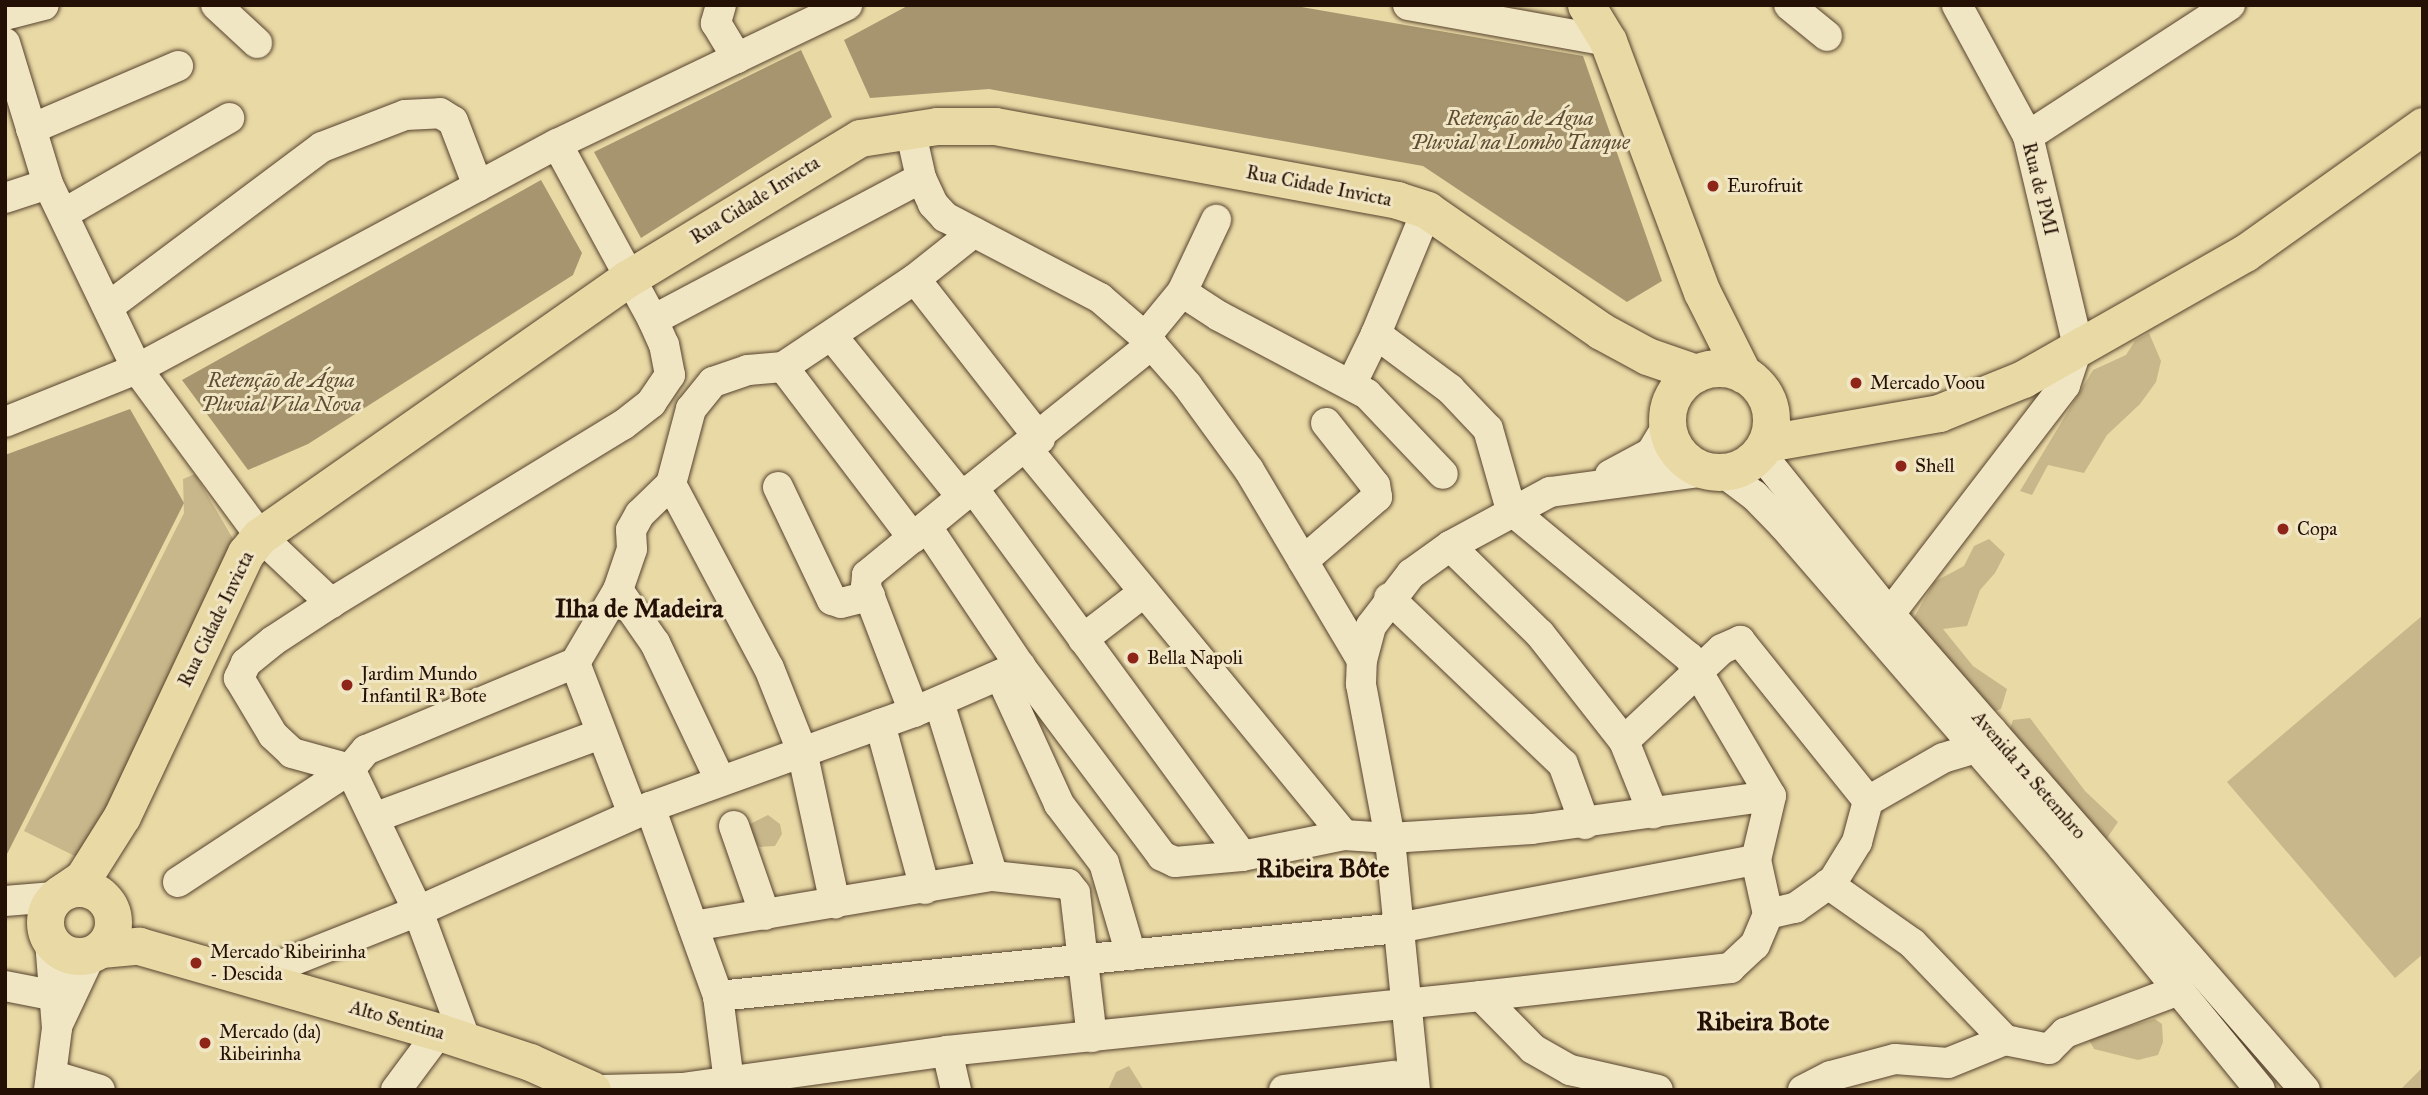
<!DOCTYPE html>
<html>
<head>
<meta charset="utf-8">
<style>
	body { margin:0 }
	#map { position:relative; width:2428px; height:1095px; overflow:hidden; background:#e9d9a5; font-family:"IM FELL Great Primer",serif }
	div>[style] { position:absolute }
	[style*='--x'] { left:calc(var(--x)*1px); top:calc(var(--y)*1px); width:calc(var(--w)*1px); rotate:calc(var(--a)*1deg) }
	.green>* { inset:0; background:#c8b78a }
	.water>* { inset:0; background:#a6956f }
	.roads { filter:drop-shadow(0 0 2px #56422e) drop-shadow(0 0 2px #56422e) }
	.minor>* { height:30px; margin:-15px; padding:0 15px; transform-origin:15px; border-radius:15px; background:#f1e6c4 }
	.major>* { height:37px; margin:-18.5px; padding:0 18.5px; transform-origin:18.5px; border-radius:18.5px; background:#e9d9a5 }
	.major>.ring { margin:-18.5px; padding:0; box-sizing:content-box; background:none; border:37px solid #e9d9a5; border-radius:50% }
	.dots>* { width:19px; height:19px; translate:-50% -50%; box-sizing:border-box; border:4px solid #f1e6c4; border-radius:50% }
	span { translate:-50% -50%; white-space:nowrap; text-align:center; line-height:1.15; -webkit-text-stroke:6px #f1e6c4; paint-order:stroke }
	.street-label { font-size:19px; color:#251006 }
	.poi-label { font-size:19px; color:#251006 }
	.left { translate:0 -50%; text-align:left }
	.water-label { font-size:21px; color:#5f4c35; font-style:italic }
	.district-label { font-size:26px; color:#251006; font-weight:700 }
	.frame { position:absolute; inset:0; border:7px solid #251006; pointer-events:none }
</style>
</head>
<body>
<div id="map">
	<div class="green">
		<div style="clip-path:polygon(2149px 333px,2161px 361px,2156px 382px,2140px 404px,2107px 435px,2084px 473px,2048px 465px,2032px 495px,2020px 491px,2093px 370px,2126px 355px,2135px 341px)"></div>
		<div style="clip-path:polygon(195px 474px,239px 549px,89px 863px,24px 831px,184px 513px,183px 479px)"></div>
		<div style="clip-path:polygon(1989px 539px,2005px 554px,1995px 573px,1980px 590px,1967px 626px,1943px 629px,1973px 666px,2007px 689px,2001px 709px,1986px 714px,1911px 623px,1934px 582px,1964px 566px,1974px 546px)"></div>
		<div style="clip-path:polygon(2423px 615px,2423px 954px,2395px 978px,2227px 782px)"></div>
		<div style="clip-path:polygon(2030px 718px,2085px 791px,2118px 822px,2103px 844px,2008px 734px,2013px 720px)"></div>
		<div style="clip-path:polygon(768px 815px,780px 824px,782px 834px,775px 846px,760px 847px,748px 835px,750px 824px)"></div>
		<div style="clip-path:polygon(2155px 1019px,2162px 1024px,2163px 1042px,2158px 1055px,2138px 1060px,2094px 1049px,2088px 1038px)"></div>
		<div style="clip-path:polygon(1129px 1066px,1144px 1090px,1108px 1090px,1116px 1072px)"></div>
		<div style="clip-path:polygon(2423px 1067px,2423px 1090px,2400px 1090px)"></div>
	</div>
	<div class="water">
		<div style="clip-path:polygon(909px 5px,1290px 5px,1583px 56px,1662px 281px,1627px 302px,1423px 166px,989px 89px,870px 98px,844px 40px)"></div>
		<div style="clip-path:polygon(801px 50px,832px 117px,641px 238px,594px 152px)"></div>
		<div style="clip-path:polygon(541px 180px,582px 253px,573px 275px,308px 444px,248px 470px,182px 380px)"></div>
		<div style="clip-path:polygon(130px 409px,184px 503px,5px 858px,5px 455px)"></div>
	</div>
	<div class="roads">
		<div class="minor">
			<div style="--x:216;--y:5;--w:56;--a:42.8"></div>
			<div style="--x:721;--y:5;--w:19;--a:106"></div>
			<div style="--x:716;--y:23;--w:41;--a:59"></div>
			<div style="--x:1408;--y:5;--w:203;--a:10.2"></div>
			<div style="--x:1789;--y:5;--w:49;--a:39.2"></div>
			<div style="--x:5;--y:15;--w:40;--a:-14.4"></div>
			<div style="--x:5;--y:43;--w:147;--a:73"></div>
			<div style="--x:48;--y:184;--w:205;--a:64.3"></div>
			<div style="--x:137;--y:369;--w:207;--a:53.6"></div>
			<div style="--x:260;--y:536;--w:98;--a:43.3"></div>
			<div style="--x:331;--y:603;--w:342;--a:-31.4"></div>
			<div style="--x:623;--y:425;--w:36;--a:-38"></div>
			<div style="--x:651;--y:403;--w:34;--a:-56"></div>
			<div style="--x:670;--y:375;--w:31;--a:-101"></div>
			<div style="--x:664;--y:345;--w:27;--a:-114"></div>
			<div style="--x:653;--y:320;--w:200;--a:-118.6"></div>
			<div style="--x:557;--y:144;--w:322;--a:-25.6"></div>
			<div style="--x:31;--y:129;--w:160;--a:-23.2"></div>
			<div style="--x:910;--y:129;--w:50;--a:77.3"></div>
			<div style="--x:921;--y:178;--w:29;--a:65"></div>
			<div style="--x:933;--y:204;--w:18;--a:47"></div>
			<div style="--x:945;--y:217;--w:175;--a:27.6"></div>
			<div style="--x:1100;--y:298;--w:60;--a:40.9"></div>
			<div style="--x:1145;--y:337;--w:64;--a:48.8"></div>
			<div style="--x:1187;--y:385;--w:105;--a:53.9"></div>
			<div style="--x:1249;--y:470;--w:221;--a:59.3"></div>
			<div style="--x:2028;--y:136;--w:241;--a:-33"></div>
			<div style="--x:5;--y:198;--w:45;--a:-18"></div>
			<div style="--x:1427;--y:210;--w:134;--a:112.4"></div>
			<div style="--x:1376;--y:334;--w:92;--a:36.6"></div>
			<div style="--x:1450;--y:389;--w:55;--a:46.5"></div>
			<div style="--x:1488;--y:429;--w:84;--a:74.1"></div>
			<div style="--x:1511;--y:510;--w:231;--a:39.6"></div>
			<div style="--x:1689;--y:657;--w:161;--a:59.5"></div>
			<div style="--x:1771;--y:796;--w:66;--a:103.2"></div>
			<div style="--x:1756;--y:860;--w:55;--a:77.5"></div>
			<div style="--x:1768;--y:914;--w:28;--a:-13"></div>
			<div style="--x:1795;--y:908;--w:47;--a:-35.4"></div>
			<div style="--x:1833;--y:881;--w:46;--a:-58.4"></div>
			<div style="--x:1857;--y:842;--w:42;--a:-75"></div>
			<div style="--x:1868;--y:801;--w:86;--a:-29.8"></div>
			<div style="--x:1943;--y:758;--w:34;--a:-17"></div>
			<div style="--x:1975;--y:748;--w:24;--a:-45"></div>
			<div style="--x:63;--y:214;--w:192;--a:-30"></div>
			<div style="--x:915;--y:279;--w:203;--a:52"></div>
			<div style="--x:1182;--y:292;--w:44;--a:33"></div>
			<div style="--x:1219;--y:316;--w:167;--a:27.8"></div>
			<div style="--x:1367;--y:394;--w:110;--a:46.5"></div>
			<div style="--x:108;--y:307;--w:267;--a:-36.8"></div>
			<div style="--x:322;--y:147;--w:89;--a:-21.1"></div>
			<div style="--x:405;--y:115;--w:35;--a:-3"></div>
			<div style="--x:440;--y:113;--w:15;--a:32"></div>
			<div style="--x:453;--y:121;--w:70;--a:69"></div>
			<div style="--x:653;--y:320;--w:303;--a:-27.9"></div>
			<div style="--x:832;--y:336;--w:207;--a:51.1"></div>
			<div style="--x:1145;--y:337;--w:58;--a:-50.6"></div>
			<div style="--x:1182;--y:292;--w:80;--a:-64.7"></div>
			<div style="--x:1152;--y:344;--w:230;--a:141.2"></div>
			<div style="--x:973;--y:488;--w:456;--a:53.8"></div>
			<div style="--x:1351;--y:385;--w:57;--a:-63.9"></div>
			<div style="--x:5;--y:422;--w:142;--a:-21.9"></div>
			<div style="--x:137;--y:369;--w:476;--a:-28.2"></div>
			<div style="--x:1027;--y:449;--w:499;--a:50.6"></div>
			<div style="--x:1760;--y:453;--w:204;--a:51.2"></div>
			<div style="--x:1888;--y:612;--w:634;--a:48.9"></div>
			<div style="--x:1723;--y:472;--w:39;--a:37"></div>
			<div style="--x:1754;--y:495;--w:43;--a:45.9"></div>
			<div style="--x:1784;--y:526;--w:425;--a:49.1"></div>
			<div style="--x:2062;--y:847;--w:313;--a:50.8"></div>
			<div style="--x:1610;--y:475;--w:47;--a:-28.2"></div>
			<div style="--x:1651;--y:453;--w:31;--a:-59"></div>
			<div style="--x:671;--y:484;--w:208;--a:62"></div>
			<div style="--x:769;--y:668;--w:89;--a:68.3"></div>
			<div style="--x:802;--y:751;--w:156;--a:77.8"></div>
			<div style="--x:778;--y:487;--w:125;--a:64.5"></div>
			<div style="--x:832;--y:600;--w:9;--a:18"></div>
			<div style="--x:841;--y:603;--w:30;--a:-14"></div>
			<div style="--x:927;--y:527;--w:167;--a:56.2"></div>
			<div style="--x:1020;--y:666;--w:237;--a:53.2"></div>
			<div style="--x:1162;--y:856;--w:14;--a:25"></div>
			<div style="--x:1175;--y:862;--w:67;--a:-5.1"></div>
			<div style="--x:1242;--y:856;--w:104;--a:-11.6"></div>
			<div style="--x:1344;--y:835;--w:46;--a:3.7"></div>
			<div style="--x:1390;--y:838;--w:142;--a:-3.6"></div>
			<div style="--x:1532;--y:829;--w:241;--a:-7.9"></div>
			<div style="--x:913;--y:538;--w:215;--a:-127.2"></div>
			<div style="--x:783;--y:367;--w:159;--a:-33.7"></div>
			<div style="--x:915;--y:279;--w:75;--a:-38.5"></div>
			<div style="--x:1450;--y:546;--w:126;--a:44.4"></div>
			<div style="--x:1540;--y:634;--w:136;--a:51.9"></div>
			<div style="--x:1624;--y:741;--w:78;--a:68.1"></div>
			<div style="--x:1303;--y:561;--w:98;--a:-40.9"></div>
			<div style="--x:1377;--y:497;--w:12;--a:-99"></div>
			<div style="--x:1375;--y:485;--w:79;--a:-128.3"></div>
			<div style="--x:618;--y:590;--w:43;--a:-71.1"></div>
			<div style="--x:632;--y:549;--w:19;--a:-93"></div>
			<div style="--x:631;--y:530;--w:18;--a:-61"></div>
			<div style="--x:640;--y:514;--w:43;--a:-44.1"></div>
			<div style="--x:671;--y:484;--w:78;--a:-75.1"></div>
			<div style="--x:691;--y:409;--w:35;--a:-51"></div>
			<div style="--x:713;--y:382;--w:37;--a:-19"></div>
			<div style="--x:748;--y:370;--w:35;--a:-5"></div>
			<div style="--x:1389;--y:598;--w:240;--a:43.7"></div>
			<div style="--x:1563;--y:764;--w:64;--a:69.9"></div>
			<div style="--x:331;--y:603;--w:69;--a:146.8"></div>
			<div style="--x:273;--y:641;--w:35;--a:141"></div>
			<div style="--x:246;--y:663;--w:17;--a:115"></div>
			<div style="--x:239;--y:678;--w:66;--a:59.2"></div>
			<div style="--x:273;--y:735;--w:26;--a:43"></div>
			<div style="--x:292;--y:753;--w:60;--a:15.4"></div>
			<div style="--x:350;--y:769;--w:25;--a:-50"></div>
			<div style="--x:366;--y:750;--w:226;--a:-22.6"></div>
			<div style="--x:575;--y:663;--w:85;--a:-59.5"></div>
			<div style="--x:618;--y:590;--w:65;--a:55.1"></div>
			<div style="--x:655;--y:643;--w:152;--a:64.6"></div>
			<div style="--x:1878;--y:629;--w:307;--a:-52.5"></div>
			<div style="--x:2065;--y:385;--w:41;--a:-71.6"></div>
			<div style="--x:2078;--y:346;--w:216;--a:-103.4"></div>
			<div style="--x:2028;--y:136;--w:149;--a:-118.5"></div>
			<div style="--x:1083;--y:639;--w:77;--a:-37.6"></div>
			<div style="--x:575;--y:663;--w:162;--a:69"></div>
			<div style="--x:1000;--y:675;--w:142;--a:65.4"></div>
			<div style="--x:1059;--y:804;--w:74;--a:52.7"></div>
			<div style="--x:1104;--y:863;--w:96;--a:73.6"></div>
			<div style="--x:939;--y:702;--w:182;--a:72.8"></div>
			<div style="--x:914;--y:712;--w:134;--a:-111"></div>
			<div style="--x:866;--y:587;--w:12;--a:-85"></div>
			<div style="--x:867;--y:575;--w:137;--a:-39.4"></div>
			<div style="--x:880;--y:724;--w:171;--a:74.7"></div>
			<div style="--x:1624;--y:741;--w:134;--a:-43.2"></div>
			<div style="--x:1722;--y:649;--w:20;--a:-24"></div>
			<div style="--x:1740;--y:641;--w:205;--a:51.3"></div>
			<div style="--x:376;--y:817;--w:239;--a:-20.3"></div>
			<div style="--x:734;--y:826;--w:94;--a:70.8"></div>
			<div style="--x:178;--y:882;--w:206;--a:-33.3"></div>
			<div style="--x:350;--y:769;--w:157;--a:64.4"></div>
			<div style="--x:418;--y:911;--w:182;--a:158.4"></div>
			<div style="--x:1828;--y:884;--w:103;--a:35.1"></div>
			<div style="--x:1912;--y:943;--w:134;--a:46.2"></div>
			<div style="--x:5;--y:901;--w:49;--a:-4.7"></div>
			<div style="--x:693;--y:926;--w:304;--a:-9.5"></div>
			<div style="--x:993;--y:876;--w:75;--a:6.1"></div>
			<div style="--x:1068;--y:884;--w:11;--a:52"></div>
			<div style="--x:1075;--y:893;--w:145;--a:83.3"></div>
			<div style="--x:5;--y:986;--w:52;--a:11.1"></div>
			<div style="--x:718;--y:996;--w:201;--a:-109.8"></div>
			<div style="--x:650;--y:807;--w:281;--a:-19.8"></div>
			<div style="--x:914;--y:712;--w:116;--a:-23.5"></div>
			<div style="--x:1481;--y:996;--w:251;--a:-6.4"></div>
			<div style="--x:1730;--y:968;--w:34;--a:-43"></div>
			<div style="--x:1755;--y:945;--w:34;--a:-67"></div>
			<div style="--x:58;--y:1024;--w:77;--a:-64.8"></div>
			<div style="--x:466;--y:1041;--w:139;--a:-110.3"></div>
			<div style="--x:418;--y:911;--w:254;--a:-24.1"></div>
			<div style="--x:947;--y:1051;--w:40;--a:77"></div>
			<div style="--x:51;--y:1075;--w:51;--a:17"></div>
			<div style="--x:729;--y:1082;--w:87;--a:-97.3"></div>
			<div style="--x:718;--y:996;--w:683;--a:-5.71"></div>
			<div style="--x:1398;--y:928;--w:364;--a:-10.8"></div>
			<div style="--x:49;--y:1090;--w:63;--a:-82.6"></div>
			<div style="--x:57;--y:1028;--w:87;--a:-94.6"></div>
			<div style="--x:396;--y:1090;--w:72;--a:-53.4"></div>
			<div style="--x:603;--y:1090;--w:79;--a:-1.5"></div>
			<div style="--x:682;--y:1088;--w:268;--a:-7.9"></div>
			<div style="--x:947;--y:1051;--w:537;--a:-5.88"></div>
			<div style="--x:1481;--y:996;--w:74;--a:45.5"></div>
			<div style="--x:1533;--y:1049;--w:43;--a:29.6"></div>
			<div style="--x:1570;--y:1070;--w:90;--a:12.8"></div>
			<div style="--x:1284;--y:1090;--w:111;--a:-7.3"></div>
			<div style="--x:1415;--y:1090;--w:253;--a:-95.7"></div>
			<div style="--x:1390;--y:838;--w:157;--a:-100.7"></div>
			<div style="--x:1361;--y:684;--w:24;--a:-88"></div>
			<div style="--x:1362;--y:660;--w:35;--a:-75"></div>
			<div style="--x:1371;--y:626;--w:66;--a:-52.4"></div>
			<div style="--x:1411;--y:574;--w:48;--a:-35.7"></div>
			<div style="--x:1450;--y:546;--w:114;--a:-28.4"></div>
			<div style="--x:1550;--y:492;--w:159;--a:-7.6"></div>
			<div style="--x:1803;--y:1090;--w:31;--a:-27"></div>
			<div style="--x:1831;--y:1076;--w:66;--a:-14.9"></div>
			<div style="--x:1895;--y:1059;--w:53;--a:4.3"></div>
			<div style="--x:1948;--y:1063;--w:61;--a:-22"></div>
			<div style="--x:2005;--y:1040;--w:45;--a:11.6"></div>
			<div style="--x:2049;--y:1049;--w:23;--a:-45"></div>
			<div style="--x:2065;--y:1033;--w:122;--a:-20.7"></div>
		</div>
		<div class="major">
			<div style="--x:1586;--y:5;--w:42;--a:58.6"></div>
			<div style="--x:1608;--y:41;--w:268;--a:69.5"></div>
			<div style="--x:1702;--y:292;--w:92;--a:63.4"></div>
			<div class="ring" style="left:1667px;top:368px;width:67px;height:67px"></div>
			<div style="--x:1767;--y:443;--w:175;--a:-9.9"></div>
			<div style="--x:1939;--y:413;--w:91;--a:-22"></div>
			<div style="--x:2023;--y:379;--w:255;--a:-29.6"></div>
			<div style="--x:2245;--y:253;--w:219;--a:-35.5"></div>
			<div class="ring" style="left:45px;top:888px;width:31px;height:31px"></div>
			<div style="--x:64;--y:891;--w:23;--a:-34"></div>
			<div style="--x:83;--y:878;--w:73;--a:-57.8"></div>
			<div style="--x:122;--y:816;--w:291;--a:-64.8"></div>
			<div style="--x:246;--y:553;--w:22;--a:-51"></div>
			<div style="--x:260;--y:536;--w:448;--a:-35"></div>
			<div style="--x:627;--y:279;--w:272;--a:-31.2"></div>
			<div style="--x:860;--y:138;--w:78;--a:-8.9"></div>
			<div style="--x:937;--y:126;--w:58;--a:0"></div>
			<div style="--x:995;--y:126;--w:409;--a:10.4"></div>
			<div style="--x:1397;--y:200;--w:32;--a:18"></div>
			<div style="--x:1427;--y:210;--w:212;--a:34.8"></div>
			<div style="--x:1601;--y:331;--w:52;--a:28.5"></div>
			<div style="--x:1647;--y:356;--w:52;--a:19.1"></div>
			<div style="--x:101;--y:949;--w:38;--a:-5"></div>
			<div style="--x:139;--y:946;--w:312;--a:16"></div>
			<div style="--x:439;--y:1032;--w:96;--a:18.2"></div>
			<div style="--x:530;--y:1062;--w:68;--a:24.3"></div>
		</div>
	</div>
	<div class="dots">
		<div style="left:1713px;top:186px;background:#8f2418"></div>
		<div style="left:1856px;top:383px;background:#8f2418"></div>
		<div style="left:1901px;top:466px;background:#8f2418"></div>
		<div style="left:2283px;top:529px;background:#8f2418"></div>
		<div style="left:1133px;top:658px;background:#8f2418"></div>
		<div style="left:347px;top:685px;background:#8f2418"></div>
		<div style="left:196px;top:963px;background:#8f2418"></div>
		<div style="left:205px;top:1043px;background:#8f2418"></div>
	</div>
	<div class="street-label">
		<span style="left:1319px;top:186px;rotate:11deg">Rua Cidade Invicta</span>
		<span style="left:2040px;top:189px;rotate:76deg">Rua de PMI</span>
		<span style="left:755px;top:200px;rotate:-32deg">Rua Cidade Invicta</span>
		<span style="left:216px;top:619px;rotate:-64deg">Rua Cidade Invicta</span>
		<span style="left:2029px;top:775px;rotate:49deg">Avenida 12 Setembro</span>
		<span style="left:397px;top:1020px;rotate:16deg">Alto Sentina</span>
	</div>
	<div class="poi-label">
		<span class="left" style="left:1727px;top:186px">Eurofruit</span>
		<span class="left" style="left:1870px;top:383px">Mercado Voou</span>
		<span class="left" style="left:1915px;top:466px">Shell</span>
		<span class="left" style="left:2297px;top:529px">Copa</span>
		<span class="left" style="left:1147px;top:658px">Bella Napoli</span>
		<span class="left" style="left:361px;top:685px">Jardim Mundo<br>Infantil Rª Bote</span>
		<span class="left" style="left:210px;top:963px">Mercado Ribeirinha<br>- Descida</span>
		<span class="left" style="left:219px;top:1043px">Mercado (da)<br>Ribeirinha</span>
	</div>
	<div class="water-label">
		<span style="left:1520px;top:130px">Retenção de Água<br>Pluvial na Lombo Tanque</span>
		<span style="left:281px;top:392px">Retenção de Água<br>Pluvial Vila Nova</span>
	</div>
	<div class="district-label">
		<span style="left:639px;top:609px">Ilha de Madeira</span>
		<span style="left:1323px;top:869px">Ribeira Bôte</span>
		<span style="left:1763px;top:1022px">Ribeira Bote</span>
	</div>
	<div class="frame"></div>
</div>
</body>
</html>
